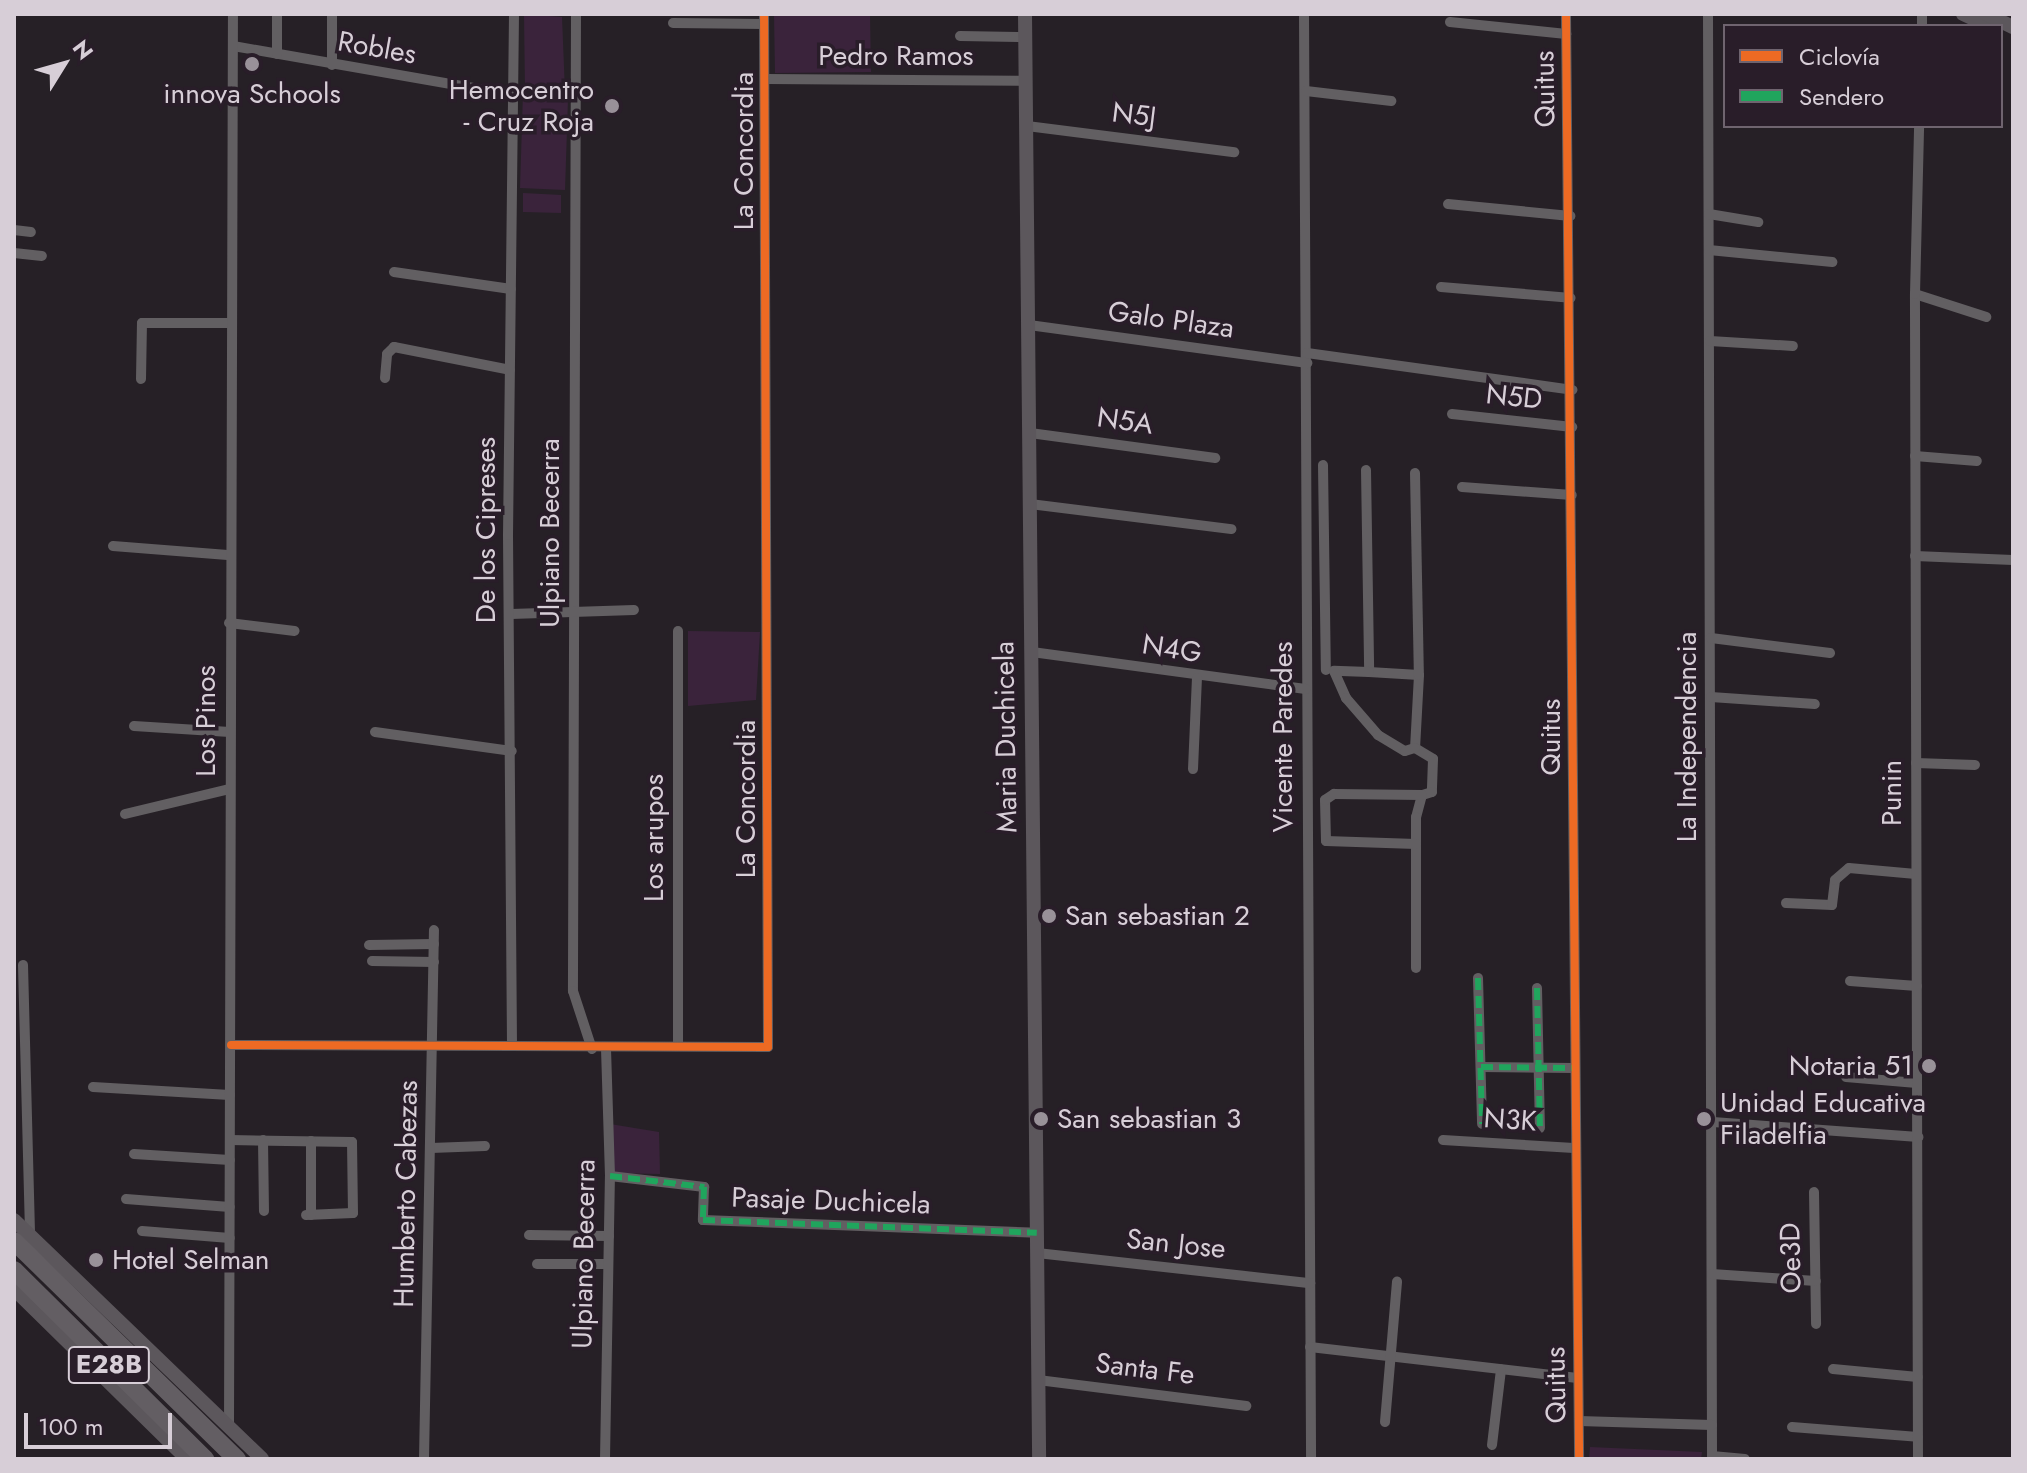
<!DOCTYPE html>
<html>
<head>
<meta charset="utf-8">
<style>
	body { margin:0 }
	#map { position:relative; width:2027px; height:1473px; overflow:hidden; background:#262026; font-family:Jost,sans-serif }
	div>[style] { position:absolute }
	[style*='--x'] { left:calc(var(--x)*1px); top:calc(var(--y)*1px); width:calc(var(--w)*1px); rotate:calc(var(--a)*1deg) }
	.green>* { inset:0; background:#3a233b }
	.minor>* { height:10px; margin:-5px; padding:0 5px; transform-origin:5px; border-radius:5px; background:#625f62 }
	.secondary>* { height:14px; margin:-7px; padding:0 7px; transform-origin:7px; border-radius:7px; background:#5c575c }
	.trunk>* { height:18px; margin:-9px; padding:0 9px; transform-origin:9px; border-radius:9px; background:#635e63 }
	.quiet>* { height:6px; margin-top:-3px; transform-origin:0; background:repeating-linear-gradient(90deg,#20a55d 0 12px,transparent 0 18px) }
	.cycleway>* { height:8px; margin:-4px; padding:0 4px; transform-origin:4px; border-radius:4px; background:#ed6a23 }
	.dots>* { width:22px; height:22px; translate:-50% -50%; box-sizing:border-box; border:4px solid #291d29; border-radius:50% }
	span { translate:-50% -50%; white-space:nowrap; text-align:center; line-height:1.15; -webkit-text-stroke:7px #291d29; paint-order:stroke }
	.shield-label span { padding:2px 6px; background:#291d29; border:2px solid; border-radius:6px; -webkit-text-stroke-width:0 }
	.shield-label { font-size:26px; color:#d7ced7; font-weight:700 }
	.street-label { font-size:28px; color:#d7ced7 }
	.poi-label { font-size:28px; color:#d7ced7 }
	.right { translate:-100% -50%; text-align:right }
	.left { translate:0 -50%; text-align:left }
	.frame { position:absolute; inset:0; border:16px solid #d7ced7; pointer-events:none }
	.legend { position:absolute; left:1723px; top:24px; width:280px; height:104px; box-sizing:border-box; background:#291d29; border:2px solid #6f646f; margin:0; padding:10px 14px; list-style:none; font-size:24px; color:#d7ced7 }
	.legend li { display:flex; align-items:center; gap:16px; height:40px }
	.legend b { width:40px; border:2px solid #6f646f }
	.north { position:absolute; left:24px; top:24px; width:80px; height:80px; -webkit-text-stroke:6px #291d29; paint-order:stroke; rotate:53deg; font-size:22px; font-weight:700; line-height:32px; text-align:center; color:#d7ced7 }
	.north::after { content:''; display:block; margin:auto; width:28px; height:36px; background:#d7ced7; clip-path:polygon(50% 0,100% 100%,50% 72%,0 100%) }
	.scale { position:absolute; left:24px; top:1413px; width:148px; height:36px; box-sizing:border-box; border:4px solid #d7ced7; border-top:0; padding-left:10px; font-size:24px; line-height:28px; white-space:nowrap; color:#d7ced7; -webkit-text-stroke:6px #291d29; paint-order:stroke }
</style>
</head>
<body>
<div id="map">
	<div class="green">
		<div style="clip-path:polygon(524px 14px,562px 17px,565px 92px,525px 91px)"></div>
		<div style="clip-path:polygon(774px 14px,870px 14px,871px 72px,775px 73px)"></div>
		<div style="clip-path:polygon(523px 93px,568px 99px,565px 190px,520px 188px)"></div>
		<div style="clip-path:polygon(523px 193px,561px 195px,561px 213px,523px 212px)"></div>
		<div style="clip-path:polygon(688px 631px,760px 632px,756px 700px,688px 706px)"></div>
		<div style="clip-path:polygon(610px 1124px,659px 1132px,660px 1174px,611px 1173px)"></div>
		<div style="clip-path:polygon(1590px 1447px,1702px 1452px,1701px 1459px,1589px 1459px)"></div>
	</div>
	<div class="minor">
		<div style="--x:332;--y:14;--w:51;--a:90"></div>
		<div style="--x:576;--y:14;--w:977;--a:90.18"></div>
		<div style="--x:573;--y:991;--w:61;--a:71.9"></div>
		<div style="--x:1304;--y:14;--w:1445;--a:89.72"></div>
		<div style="--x:1566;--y:14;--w:1445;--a:89.48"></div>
		<div style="--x:1708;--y:14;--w:1445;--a:89.84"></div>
		<div style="--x:1450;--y:22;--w:117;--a:5.9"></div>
		<div style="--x:673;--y:23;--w:91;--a:0.6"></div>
		<div style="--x:1922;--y:26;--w:12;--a:-90"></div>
		<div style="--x:960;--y:36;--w:66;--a:0.9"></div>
		<div style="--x:233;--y:46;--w:284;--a:9.9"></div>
		<div style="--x:277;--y:54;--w:40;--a:-90"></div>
		<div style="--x:766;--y:79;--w:260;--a:0.4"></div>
		<div style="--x:1306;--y:91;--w:86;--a:6.7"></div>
		<div style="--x:1027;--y:126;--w:209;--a:7.2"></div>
		<div style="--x:1448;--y:204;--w:123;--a:5.6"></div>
		<div style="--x:1709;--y:214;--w:50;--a:9.3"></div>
		<div style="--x:14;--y:230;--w:17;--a:7"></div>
		<div style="--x:1709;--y:250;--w:124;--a:5.6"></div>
		<div style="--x:14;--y:253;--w:28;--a:6"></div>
		<div style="--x:394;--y:272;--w:118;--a:8.3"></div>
		<div style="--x:1441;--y:287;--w:130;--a:4.8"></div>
		<div style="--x:1915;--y:294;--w:75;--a:17.9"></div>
		<div style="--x:1029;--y:325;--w:281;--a:7.8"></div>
		<div style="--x:1710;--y:341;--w:83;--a:3.4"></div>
		<div style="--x:1307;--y:353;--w:268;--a:7.9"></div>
		<div style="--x:385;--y:378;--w:24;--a:-85"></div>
		<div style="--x:387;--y:354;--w:10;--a:-45"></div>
		<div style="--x:394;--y:347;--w:118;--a:11.2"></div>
		<div style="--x:141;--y:379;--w:56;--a:-89"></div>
		<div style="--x:142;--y:323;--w:89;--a:0"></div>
		<div style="--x:1452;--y:414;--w:121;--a:6.2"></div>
		<div style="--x:1030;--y:433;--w:187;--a:7.7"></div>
		<div style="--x:1915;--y:456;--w:62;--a:4.6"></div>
		<div style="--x:1323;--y:465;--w:205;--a:89.2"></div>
		<div style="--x:1366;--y:470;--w:202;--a:89.1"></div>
		<div style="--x:1369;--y:672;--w:50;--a:3.4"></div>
		<div style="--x:1419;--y:675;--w:73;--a:93.1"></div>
		<div style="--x:1415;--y:748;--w:21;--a:31"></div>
		<div style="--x:1433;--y:759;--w:33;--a:92"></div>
		<div style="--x:1432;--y:792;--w:10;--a:163"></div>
		<div style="--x:1422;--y:795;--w:23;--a:105"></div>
		<div style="--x:1416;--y:817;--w:151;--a:90"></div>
		<div style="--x:1415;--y:473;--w:202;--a:88.9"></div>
		<div style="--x:1462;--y:487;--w:110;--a:4.2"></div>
		<div style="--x:1030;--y:504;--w:203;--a:7.1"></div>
		<div style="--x:113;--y:546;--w:115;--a:4.5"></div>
		<div style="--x:1915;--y:556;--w:98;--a:2.3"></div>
		<div style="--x:511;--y:614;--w:123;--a:-1.9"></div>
		<div style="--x:229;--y:623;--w:66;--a:6.9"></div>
		<div style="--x:678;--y:631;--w:415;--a:90"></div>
		<div style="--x:1711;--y:638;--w:120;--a:7.2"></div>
		<div style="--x:1032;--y:652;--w:276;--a:7.7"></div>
		<div style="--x:1369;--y:672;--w:35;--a:-178"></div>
		<div style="--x:1334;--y:671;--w:30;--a:66"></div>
		<div style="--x:1346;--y:698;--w:49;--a:49.1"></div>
		<div style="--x:1378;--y:735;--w:31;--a:31"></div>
		<div style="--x:1405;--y:751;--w:10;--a:-17"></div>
		<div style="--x:1711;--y:697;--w:104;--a:3.9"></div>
		<div style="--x:134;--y:726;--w:96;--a:3.6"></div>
		<div style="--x:375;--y:732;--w:138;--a:7.9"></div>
		<div style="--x:1916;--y:763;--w:59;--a:1.9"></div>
		<div style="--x:1193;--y:769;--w:91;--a:-87.5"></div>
		<div style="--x:125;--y:814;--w:108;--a:-13.4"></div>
		<div style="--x:1416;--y:844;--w:90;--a:-178.1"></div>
		<div style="--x:1326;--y:841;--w:41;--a:-91.4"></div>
		<div style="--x:1325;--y:800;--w:11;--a:-34"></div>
		<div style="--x:1334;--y:794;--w:88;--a:0.7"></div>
		<div style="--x:1786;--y:903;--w:46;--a:2.5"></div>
		<div style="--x:1832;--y:905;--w:25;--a:-83"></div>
		<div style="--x:1835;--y:880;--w:18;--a:-41"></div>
		<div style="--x:1849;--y:868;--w:67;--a:5.1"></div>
		<div style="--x:369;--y:945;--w:65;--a:-0.9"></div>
		<div style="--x:372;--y:961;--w:62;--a:0.9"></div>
		<div style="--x:23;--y:965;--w:270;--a:88.5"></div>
		<div style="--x:1478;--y:978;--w:146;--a:88.4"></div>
		<div style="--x:1850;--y:981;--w:67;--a:4.3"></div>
		<div style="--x:1537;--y:988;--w:140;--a:88.8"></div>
		<div style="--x:231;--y:1045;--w:537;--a:0.21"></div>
		<div style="--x:768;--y:1047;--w:1033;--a:-90.22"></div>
		<div style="--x:512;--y:1045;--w:510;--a:-90.45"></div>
		<div style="--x:508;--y:535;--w:521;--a:-89.34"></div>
		<div style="--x:1481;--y:1067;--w:93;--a:0.6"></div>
		<div style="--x:1846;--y:1077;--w:71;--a:4.8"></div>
		<div style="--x:93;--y:1087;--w:137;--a:3.3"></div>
		<div style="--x:1713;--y:1122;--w:206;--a:4.2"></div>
		<div style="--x:230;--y:1140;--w:122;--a:0.9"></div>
		<div style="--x:352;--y:1142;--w:71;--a:89.2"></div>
		<div style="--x:353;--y:1213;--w:47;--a:177.6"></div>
		<div style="--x:263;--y:1140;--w:71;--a:89.2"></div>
		<div style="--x:1443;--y:1140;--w:131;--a:3.5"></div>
		<div style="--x:431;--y:1148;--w:54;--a:-2.1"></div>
		<div style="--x:134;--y:1154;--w:96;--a:3.6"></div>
		<div style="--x:610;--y:1176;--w:95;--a:6.7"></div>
		<div style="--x:704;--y:1187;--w:33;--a:92"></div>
		<div style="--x:703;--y:1220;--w:334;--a:2.2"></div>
		<div style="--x:1814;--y:1192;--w:132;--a:89.1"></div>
		<div style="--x:126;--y:1199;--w:104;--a:4.4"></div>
		<div style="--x:311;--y:1215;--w:74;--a:-90"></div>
		<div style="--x:142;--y:1231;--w:88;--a:4.5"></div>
		<div style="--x:529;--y:1235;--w:80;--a:0.7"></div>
		<div style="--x:1037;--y:1253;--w:275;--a:6.3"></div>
		<div style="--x:537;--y:1264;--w:71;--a:0"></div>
		<div style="--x:1712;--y:1274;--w:104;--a:3.9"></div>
		<div style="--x:1310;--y:1347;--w:269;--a:6.6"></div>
		<div style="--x:1833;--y:1369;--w:85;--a:5.4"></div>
		<div style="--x:1038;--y:1380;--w:210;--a:7.1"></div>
		<div style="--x:1579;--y:1421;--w:133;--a:1.7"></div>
		<div style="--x:1385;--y:1422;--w:141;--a:-85.1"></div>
		<div style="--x:229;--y:1427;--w:1413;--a:-89.84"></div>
		<div style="--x:1792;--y:1427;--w:126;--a:4.5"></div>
		<div style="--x:1492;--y:1445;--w:76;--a:-83.2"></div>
		<div style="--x:1712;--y:1456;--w:33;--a:5"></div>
		<div style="--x:424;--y:1459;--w:529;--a:-88.92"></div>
		<div style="--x:605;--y:1459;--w:283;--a:-89"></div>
		<div style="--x:610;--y:1176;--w:127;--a:-91.8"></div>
		<div style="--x:1918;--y:1459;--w:1165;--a:-90.15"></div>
		<div style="--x:1915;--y:294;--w:168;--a:-88.6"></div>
	</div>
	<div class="secondary">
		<div style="--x:1025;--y:14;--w:1445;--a:89.44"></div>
		<div style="--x:1963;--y:14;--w:29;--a:25"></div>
		<div style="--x:1986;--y:14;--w:30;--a:26"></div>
		<div style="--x:14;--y:1220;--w:344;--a:43.9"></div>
		<div style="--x:14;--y:1289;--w:243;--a:44.5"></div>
	</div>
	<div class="trunk">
		<div style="--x:14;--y:1241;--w:312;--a:44.4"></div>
		<div style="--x:14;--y:1270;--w:269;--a:44.7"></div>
	</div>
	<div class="quiet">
		<div style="--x:1478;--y:978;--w:146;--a:88.4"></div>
		<div style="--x:1537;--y:988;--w:140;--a:88.8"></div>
		<div style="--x:1481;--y:1067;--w:93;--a:0.6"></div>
		<div style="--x:610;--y:1176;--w:95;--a:6.7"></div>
		<div style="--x:704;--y:1187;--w:33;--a:92"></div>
		<div style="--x:703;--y:1220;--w:334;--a:2.2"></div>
	</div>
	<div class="cycleway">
		<div style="--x:1566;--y:14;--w:1445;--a:89.48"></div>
		<div style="--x:231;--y:1045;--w:537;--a:0.21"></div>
		<div style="--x:768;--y:1047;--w:1033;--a:-90.22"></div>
	</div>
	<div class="dots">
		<div style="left:252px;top:64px;background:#999199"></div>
		<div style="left:612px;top:106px;background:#999199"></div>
		<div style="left:1049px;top:916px;background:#999199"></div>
		<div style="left:1929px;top:1066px;background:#999199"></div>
		<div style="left:1041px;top:1119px;background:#999199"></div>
		<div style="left:1704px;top:1119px;background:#999199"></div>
		<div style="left:96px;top:1260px;background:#999199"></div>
	</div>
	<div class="shield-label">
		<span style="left:109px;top:1365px">E28B</span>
	</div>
	<div class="street-label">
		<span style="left:377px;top:48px;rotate:10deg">Robles</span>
		<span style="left:896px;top:56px">Pedro Ramos</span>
		<span style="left:1545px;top:89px;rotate:-91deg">Quitus</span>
		<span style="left:1134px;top:115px;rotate:7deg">N5J</span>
		<span style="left:744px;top:151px;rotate:-90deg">La Concordia</span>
		<span style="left:1171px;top:320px;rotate:8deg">Galo Plaza</span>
		<span style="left:1514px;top:397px;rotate:6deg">N5D</span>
		<span style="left:1125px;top:421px;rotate:8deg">N5A</span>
		<span style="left:486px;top:530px;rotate:-90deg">De los Cipreses</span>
		<span style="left:550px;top:533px;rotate:-90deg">Ulpiano Becerra</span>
		<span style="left:1172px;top:649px;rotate:9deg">N4G</span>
		<span style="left:206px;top:721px;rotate:-90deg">Los Pinos</span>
		<span style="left:1006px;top:737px;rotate:-91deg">Maria Duchicela</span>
		<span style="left:1283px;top:737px;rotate:-90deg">Vicente Paredes</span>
		<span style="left:1551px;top:737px;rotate:-90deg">Quitus</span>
		<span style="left:1687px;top:737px;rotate:-90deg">La Independencia</span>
		<span style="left:1892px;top:793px;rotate:-90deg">Punin</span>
		<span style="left:746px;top:799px;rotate:-90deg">La Concordia</span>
		<span style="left:654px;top:838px;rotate:-90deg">Los arupos</span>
		<span style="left:1510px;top:1120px;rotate:4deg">N3K</span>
		<span style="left:406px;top:1194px;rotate:-89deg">Humberto Cabezas</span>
		<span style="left:831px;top:1201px;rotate:2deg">Pasaje Duchicela</span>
		<span style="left:1176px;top:1244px;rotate:6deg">San Jose</span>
		<span style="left:584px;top:1254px;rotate:-89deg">Ulpiano Becerra</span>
		<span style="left:1791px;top:1258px;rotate:-91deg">Oe3D</span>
		<span style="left:1145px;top:1369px;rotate:7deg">Santa Fe</span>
		<span style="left:1556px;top:1385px;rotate:-91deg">Quitus</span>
	</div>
	<div class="poi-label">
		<span class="right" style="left:594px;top:106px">Hemocentro<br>- Cruz Roja</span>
		<span style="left:252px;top:94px">innova Schools</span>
		<span class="left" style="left:1065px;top:916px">San sebastian 2</span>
		<span class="right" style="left:1913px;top:1066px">Notaria 51</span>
		<span class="left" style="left:1720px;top:1119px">Unidad Educativa<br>Filadelfia</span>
		<span class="left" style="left:1057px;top:1119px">San sebastian 3</span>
		<span class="left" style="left:112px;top:1260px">Hotel Selman</span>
	</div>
	<div class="frame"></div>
	<ul class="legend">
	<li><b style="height:10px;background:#ed6a23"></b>Ciclovía</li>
	<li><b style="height:10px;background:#20a55d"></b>Sendero</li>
	</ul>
	<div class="north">N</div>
	<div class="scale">100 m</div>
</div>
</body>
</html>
